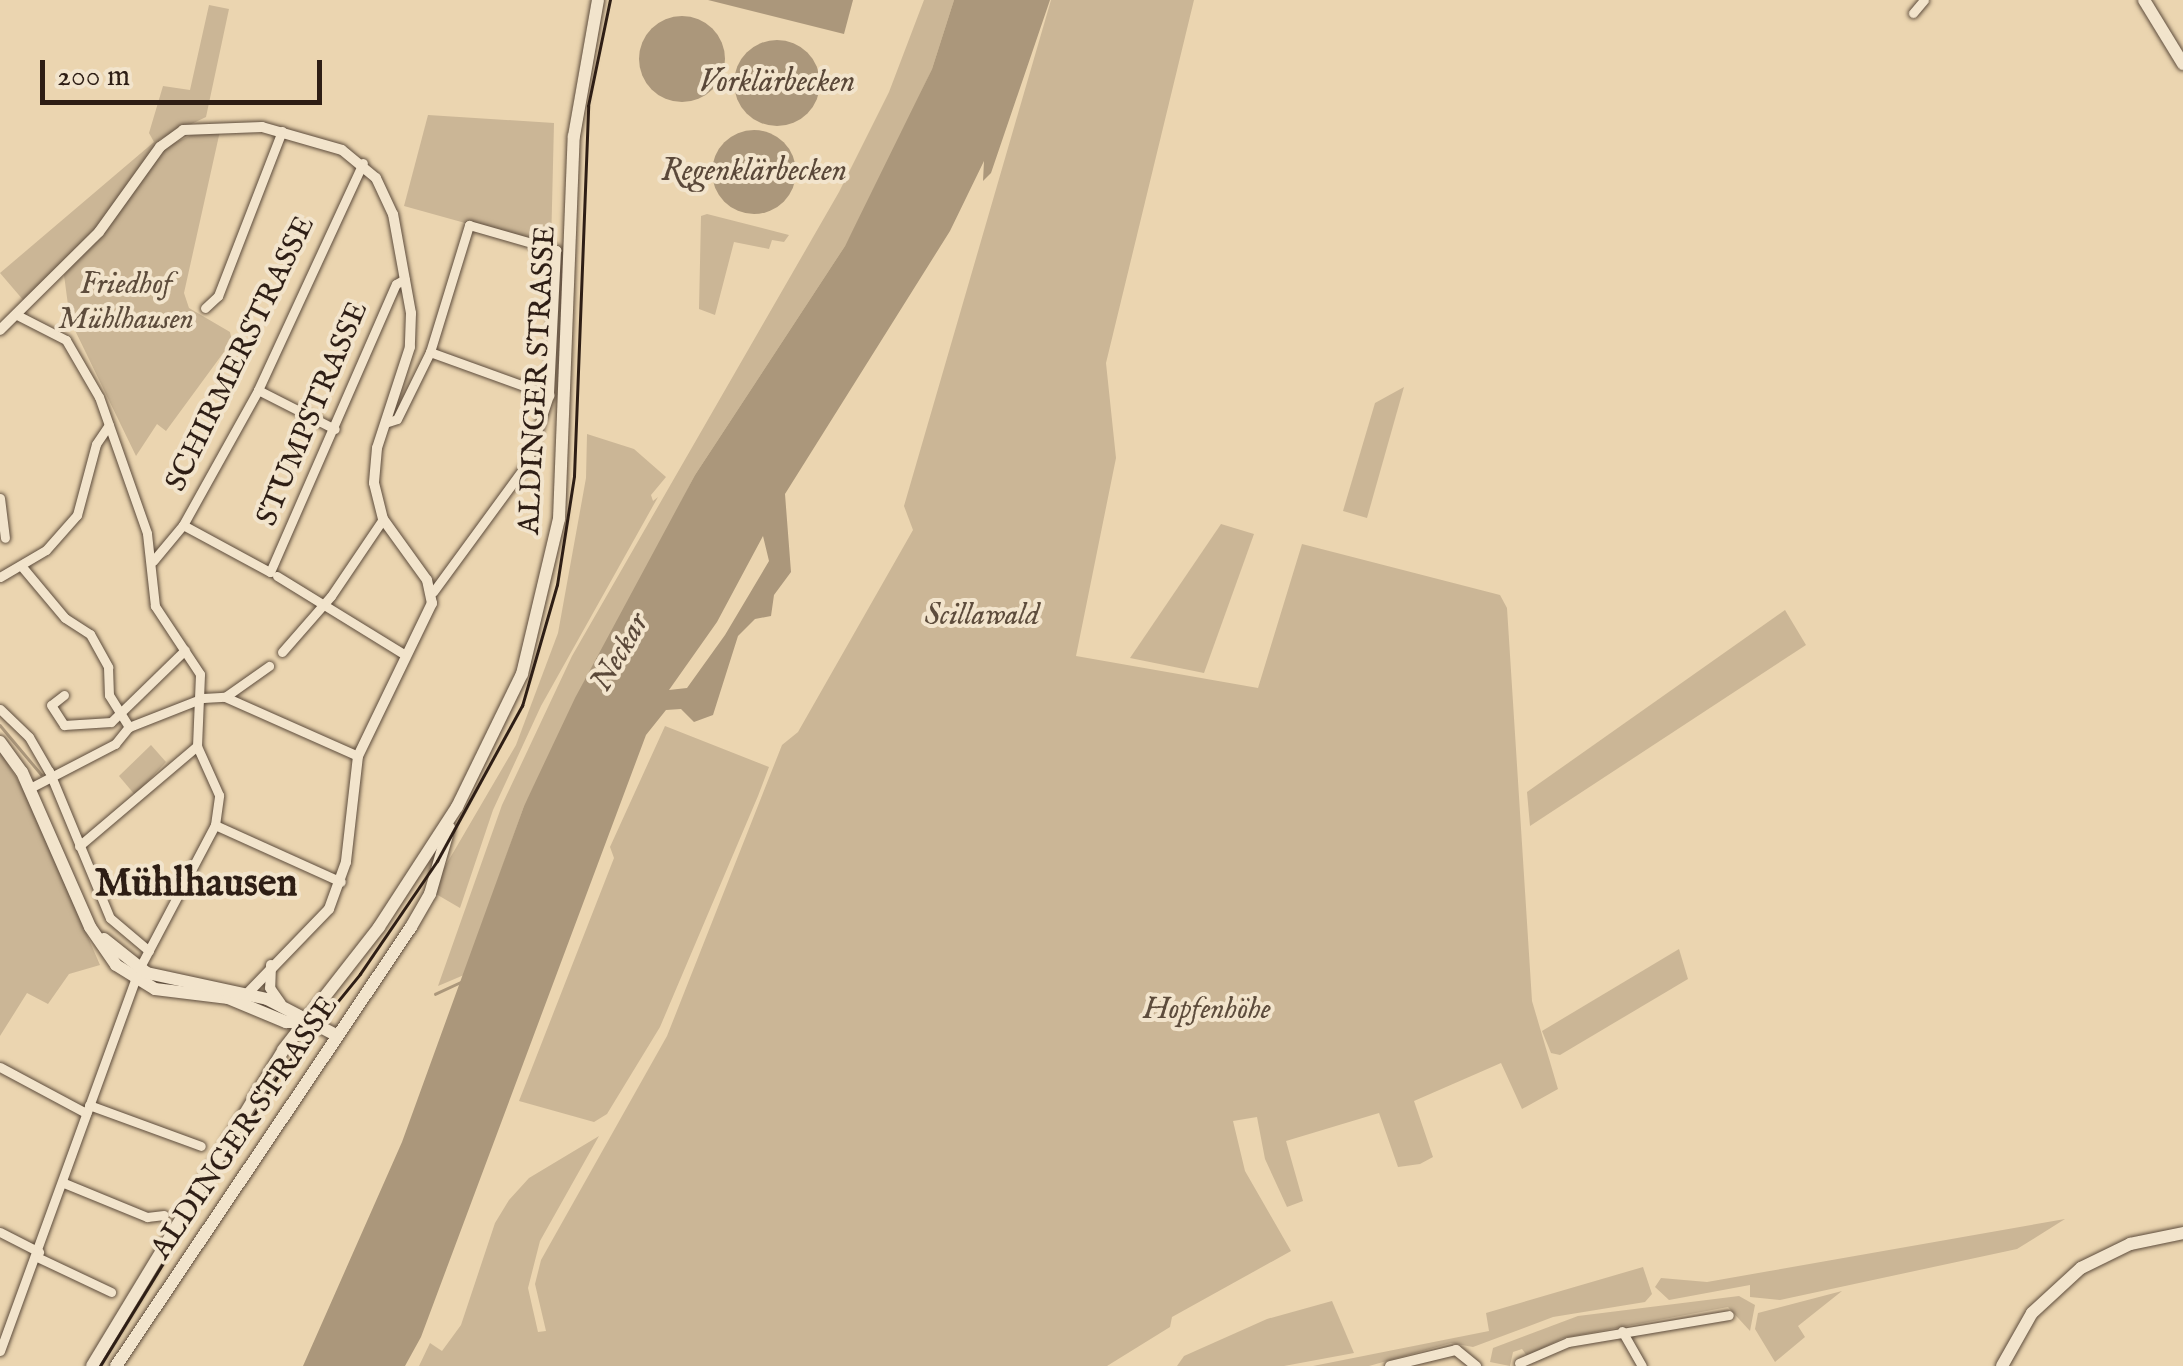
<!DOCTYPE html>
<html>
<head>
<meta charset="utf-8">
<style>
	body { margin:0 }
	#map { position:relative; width:2183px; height:1366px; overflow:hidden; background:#ebd5b0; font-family:"IM FELL English",serif }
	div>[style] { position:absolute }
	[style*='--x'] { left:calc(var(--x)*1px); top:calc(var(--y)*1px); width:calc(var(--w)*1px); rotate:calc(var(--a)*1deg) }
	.green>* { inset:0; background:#cbb696 }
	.water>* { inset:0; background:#ab977b }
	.round { border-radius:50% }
	.stream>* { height:2.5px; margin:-1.25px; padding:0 1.25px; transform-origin:1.25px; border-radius:1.25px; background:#ab977b }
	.roads { filter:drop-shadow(0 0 2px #5d4c3c) drop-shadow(0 0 2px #5d4c3c) }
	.minor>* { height:9px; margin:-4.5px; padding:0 4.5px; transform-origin:4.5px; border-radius:4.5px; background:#f2e4cc }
	.tertiary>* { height:10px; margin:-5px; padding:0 5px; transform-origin:5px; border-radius:5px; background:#f2e4cc }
	.secondary>* { height:12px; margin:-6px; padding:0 6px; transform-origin:6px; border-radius:6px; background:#f2e4cc }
	.tram>* { height:2.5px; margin:-1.25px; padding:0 1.25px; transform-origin:1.25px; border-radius:1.25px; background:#2e1e15 }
	span { translate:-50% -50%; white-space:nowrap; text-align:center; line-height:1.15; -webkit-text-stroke:8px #f2e4cc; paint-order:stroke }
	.park-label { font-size:30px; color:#5d4c3c; font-style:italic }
	.street-label { font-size:30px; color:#2e1e15 }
	.water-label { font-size:32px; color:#5a4839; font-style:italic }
	.district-label { font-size:40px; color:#2e1e15; font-weight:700 }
	.scale { position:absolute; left:40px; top:60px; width:282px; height:45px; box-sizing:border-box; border:5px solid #2e1e15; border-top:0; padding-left:12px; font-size:30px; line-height:35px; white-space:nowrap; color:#2e1e15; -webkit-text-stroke:8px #f2e4cc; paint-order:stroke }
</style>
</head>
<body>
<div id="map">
	<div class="green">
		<div style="clip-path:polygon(924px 0,954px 0,932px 69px,883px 173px,845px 246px,695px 475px,524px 806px,464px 975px,438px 986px,502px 805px,572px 656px,839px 192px,889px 92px)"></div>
		<div style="clip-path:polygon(1051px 0,1194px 0,1106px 363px,1116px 458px,1076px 656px,1258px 688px,1302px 544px,1500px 595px,1507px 608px,1532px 1001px,1558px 1089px,1522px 1109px,1501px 1063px,1414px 1101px,1433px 1157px,1420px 1164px,1398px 1167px,1379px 1113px,1286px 1141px,1303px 1201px,1287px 1207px,1265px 1159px,1257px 1117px,1233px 1121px,1245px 1171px,1291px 1251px,1172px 1317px,1170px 1327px,1107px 1366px,419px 1366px,430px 1343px,442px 1351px,461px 1325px,495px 1223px,509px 1200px,529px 1178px,599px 1136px,540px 1241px,528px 1288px,538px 1332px,546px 1331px,535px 1284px,541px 1260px,667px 1036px,782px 745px,798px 732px,913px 530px,904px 506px)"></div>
		<div style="clip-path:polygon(209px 5px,229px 9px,206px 117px,160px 139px,102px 222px,24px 301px,0 273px,154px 142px,149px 133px,163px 86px,190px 90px)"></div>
		<div style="clip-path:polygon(428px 115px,554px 123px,551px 247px,404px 206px)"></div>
		<div style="clip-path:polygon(202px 130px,220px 131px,184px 293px,189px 308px,230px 332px,232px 341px,166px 431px,157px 424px,136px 456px,70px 320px,64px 275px,164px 148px)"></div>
		<div style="clip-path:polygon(707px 214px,789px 235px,784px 242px,772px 240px,769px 249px,734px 242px,715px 315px,699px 309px,701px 216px)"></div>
		<div style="clip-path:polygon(1404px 387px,1367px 518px,1343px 511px,1375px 403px)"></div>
		<div style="clip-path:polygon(587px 434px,634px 449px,666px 477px,651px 495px,653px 501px,658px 497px,541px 706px,493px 810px,460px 908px,436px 894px,436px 882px,516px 745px,558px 633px,586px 478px)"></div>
		<div style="clip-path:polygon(1221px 524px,1254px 534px,1204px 673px,1130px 658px)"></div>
		<div style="clip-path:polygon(1785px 610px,1806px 645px,1530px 826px,1527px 792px)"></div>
		<div style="clip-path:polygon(665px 726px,769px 767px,758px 796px,660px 1027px,607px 1114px,594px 1122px,519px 1101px,614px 858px,610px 847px)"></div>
		<div style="clip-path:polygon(151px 745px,166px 762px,135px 795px,119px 776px)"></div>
		<div style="clip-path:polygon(0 751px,25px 792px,100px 965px,69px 974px,48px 1004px,27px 993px,0 1036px)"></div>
		<div style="clip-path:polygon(1679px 949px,1688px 979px,1560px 1055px,1551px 1053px,1542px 1031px)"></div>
		<div style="clip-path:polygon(2065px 1219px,2017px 1249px,1780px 1300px,1750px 1297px,1750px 1285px,1669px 1300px,1655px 1287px,1661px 1278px,1707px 1282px)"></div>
		<div style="clip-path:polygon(1643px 1267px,1652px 1294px,1645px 1302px,1553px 1317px,1473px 1347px,1451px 1343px,1369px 1366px,1313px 1366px,1489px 1331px,1486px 1313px)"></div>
		<div style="clip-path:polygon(1842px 1291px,1798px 1326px,1805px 1337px,1775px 1362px,1755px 1329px,1758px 1313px)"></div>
		<div style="clip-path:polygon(1739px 1296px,1755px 1305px,1750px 1331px,1728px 1307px,1563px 1338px,1527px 1356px,1522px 1349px,1513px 1352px,1510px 1366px,1490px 1362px,1493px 1348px,1578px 1316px)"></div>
		<div style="clip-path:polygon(1332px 1301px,1354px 1353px,1284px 1366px,1177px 1366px,1184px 1356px,1267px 1319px)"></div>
	</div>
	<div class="water">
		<div style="clip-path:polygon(708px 0,853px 0,844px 34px)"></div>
		<div style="clip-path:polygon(evenodd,954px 0,1050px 0,991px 173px,983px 181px,984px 161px,950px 231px,785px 494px,791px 572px,774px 595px,771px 616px,755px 619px,738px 636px,713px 715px,694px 722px,681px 709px,666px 710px,646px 735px,421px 1337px,405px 1366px,303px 1366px,402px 1142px,524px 806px,575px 698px,695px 475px,845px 246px,932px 69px,954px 0,763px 536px,769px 561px,725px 635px,687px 688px,669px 690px,717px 622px,763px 536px)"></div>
		<div class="round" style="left:639px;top:16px;width:86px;height:86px"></div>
		<div class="round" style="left:734px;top:40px;width:86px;height:86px"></div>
		<div class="round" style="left:712px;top:130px;width:84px;height:84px"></div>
	</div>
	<div class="stream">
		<div style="--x:0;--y:725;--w:64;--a:50.1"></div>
		<div style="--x:435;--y:994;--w:29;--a:-25"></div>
	</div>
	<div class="roads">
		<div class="minor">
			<div style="--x:1913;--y:13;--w:17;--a:-50"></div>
			<div style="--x:205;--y:308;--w:18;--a:-43"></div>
			<div style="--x:218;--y:296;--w:177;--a:-68.8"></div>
			<div style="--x:430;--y:352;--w:127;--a:19.9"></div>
			<div style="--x:258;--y:390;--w:86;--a:26.9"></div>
			<div style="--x:388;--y:422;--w:9;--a:-18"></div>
			<div style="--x:397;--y:419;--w:75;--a:-63.8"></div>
			<div style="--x:430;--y:352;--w:133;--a:-72.9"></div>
			<div style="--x:469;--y:225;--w:91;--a:16"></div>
			<div style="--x:556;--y:250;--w:145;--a:92.8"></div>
			<div style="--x:549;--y:395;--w:74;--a:108.2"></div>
			<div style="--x:526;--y:465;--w:157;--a:126.2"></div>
			<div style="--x:0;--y:498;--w:40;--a:82.9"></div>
			<div style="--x:183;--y:525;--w:99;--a:28.4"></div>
			<div style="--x:270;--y:572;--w:314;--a:-66.4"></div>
			<div style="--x:396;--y:284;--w:10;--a:-29"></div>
			<div style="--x:153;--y:561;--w:47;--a:-50.2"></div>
			<div style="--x:183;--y:525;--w:154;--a:-60.9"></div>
			<div style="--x:258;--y:390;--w:250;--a:-65.2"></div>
			<div style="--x:23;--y:568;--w:65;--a:50"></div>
			<div style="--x:65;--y:618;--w:30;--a:33"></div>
			<div style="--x:90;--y:634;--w:38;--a:61"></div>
			<div style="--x:108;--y:667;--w:28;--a:88"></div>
			<div style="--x:109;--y:695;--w:38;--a:58"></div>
			<div style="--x:277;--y:576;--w:149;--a:31.6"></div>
			<div style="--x:0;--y:577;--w:53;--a:-30.4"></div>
			<div style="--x:46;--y:550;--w:47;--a:-48.5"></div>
			<div style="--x:77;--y:515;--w:73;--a:-75"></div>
			<div style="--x:96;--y:444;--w:23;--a:-56"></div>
			<div style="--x:282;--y:652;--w:74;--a:-48.8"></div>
			<div style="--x:331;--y:596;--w:93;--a:-56"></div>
			<div style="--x:64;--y:695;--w:16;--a:142"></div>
			<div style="--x:51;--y:705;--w:24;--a:57"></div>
			<div style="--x:64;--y:725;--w:47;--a:-3.7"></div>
			<div style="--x:111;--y:722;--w:103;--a:-44.2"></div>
			<div style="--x:225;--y:697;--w:145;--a:23.9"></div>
			<div style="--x:0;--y:709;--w:40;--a:44"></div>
			<div style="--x:29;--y:737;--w:39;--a:60"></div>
			<div style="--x:49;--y:771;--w:159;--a:67.5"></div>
			<div style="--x:110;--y:918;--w:51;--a:40.2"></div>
			<div style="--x:30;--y:788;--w:96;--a:-27.4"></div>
			<div style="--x:115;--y:744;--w:22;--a:-51"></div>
			<div style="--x:129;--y:727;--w:79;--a:-21.4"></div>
			<div style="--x:203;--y:698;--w:22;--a:-3"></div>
			<div style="--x:225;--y:697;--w:54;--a:-35.2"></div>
			<div style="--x:215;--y:825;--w:138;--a:24.3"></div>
			<div style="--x:79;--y:846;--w:155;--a:-40.3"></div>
			<div style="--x:0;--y:1067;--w:98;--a:28.1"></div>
			<div style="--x:89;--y:1105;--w:119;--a:20.1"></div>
			<div style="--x:64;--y:1183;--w:90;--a:22.3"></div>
			<div style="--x:147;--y:1217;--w:17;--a:-7"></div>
			<div style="--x:0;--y:1232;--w:44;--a:27.1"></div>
			<div style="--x:37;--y:1257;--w:82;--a:25.3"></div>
			<div style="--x:1622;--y:1331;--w:40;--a:60.3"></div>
			<div style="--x:0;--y:1351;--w:407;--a:-70"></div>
			<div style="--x:139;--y:969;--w:163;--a:-62.2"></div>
			<div style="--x:215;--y:825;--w:30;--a:-82"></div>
			<div style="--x:219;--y:795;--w:54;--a:-114.2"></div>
			<div style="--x:197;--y:746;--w:72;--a:-87.6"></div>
			<div style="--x:200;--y:674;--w:82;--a:-123.5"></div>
			<div style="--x:155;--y:606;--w:73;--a:-96.3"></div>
			<div style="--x:147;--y:533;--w:144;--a:-109.4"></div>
			<div style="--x:99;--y:397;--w:66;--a:-120.1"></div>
			<div style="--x:66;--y:340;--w:55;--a:-153"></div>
			<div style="--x:1519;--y:1363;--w:53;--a:-23.2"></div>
			<div style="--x:1568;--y:1342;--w:163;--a:-9.5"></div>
		</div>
		<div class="tertiary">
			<div style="--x:0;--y:330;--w:139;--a:-44.7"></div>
			<div style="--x:99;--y:232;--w:105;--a:-54.3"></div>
			<div style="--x:160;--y:147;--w:29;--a:-36"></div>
			<div style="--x:183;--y:130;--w:79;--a:-2.2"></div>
			<div style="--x:262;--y:127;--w:83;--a:16"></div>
			<div style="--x:342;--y:150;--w:44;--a:39.5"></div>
			<div style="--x:376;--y:178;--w:40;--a:65"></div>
			<div style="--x:393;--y:214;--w:101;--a:79.7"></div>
			<div style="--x:411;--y:313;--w:34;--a:92"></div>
			<div style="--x:410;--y:347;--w:106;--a:108.1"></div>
			<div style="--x:377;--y:448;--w:35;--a:95"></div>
			<div style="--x:374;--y:483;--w:37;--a:76"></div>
			<div style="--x:383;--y:519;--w:75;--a:54.2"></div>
			<div style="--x:427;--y:580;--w:24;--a:78"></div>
			<div style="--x:432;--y:603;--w:170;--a:115.8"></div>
			<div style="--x:358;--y:756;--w:107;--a:96.5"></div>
			<div style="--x:346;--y:862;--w:50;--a:109.9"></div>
			<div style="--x:329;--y:909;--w:122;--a:134"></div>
			<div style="--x:271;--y:965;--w:23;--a:92"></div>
			<div style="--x:270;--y:988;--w:19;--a:55"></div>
			<div style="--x:1390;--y:1366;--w:68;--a:-13.6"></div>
			<div style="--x:1456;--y:1350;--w:26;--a:39"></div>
		</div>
		<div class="secondary">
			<div style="--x:2144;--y:0;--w:75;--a:58.6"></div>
			<div style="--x:0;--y:742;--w:37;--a:54"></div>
			<div style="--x:22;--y:772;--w:169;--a:66.3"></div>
			<div style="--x:90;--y:927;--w:46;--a:55.6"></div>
			<div style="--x:116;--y:965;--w:46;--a:31.6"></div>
			<div style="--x:155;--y:989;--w:74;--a:7"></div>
			<div style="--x:228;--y:998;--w:63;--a:22.5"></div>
			<div style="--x:286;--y:1022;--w:20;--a:0"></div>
			<div style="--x:104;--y:939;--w:55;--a:38.3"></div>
			<div style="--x:147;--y:973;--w:123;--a:12.2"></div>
			<div style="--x:267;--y:999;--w:78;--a:27.6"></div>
			<div style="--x:92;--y:1366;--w:369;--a:-58.8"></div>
			<div style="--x:283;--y:1050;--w:156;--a:-52"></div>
			<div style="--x:379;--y:927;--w:143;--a:-57"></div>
			<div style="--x:457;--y:807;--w:148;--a:-64"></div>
			<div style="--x:522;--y:674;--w:159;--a:-76.6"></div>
			<div style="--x:559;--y:519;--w:383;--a:-87.8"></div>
			<div style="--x:574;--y:136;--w:138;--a:-80"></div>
			<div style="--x:116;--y:1366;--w:529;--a:-56.1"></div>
			<div style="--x:411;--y:927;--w:38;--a:-60"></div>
			<div style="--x:430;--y:894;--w:69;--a:-73.9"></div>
			<div style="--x:2002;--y:1366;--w:61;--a:-60.5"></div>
			<div style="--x:2032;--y:1313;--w:67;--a:-42.6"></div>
			<div style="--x:2081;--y:1268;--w:55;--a:-26.1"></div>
			<div style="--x:2130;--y:1244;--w:54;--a:-11.7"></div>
		</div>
	</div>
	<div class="tram">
		<div style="--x:100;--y:1366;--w:341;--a:-58.5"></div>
		<div style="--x:278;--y:1075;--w:130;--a:-50.9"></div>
		<div style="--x:360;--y:974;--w:137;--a:-55.7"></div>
		<div style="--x:437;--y:861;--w:177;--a:-61.3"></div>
		<div style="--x:522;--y:706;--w:126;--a:-73.9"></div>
		<div style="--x:557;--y:585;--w:110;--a:-81.1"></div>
		<div style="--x:574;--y:476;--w:370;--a:-87.8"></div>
		<div style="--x:588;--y:106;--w:108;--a:-78.3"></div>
	</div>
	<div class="park-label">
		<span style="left:126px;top:302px">Friedhof<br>Mühlhausen</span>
		<span style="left:982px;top:616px">Scillawald</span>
		<span style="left:1207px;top:1010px">Hopfenhöhe</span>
	</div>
	<div class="street-label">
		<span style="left:241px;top:354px;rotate:-64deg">SCHIRMERSTRASSE</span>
		<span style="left:538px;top:380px;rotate:-87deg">ALDINGER STRASSE</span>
		<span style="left:313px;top:414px;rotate:-67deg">STUMPSTRASSE</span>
		<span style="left:245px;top:1128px;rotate:-56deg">ALDINGER STRASSE</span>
	</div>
	<div class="water-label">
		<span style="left:777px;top:83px">Vorklärbecken</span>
		<span style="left:754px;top:172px">Regenklärbecken</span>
		<span style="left:621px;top:653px;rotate:-60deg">Neckar</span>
	</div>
	<div class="district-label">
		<span style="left:196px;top:885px">Mühlhausen</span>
	</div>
	<div class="scale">200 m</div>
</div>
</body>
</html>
